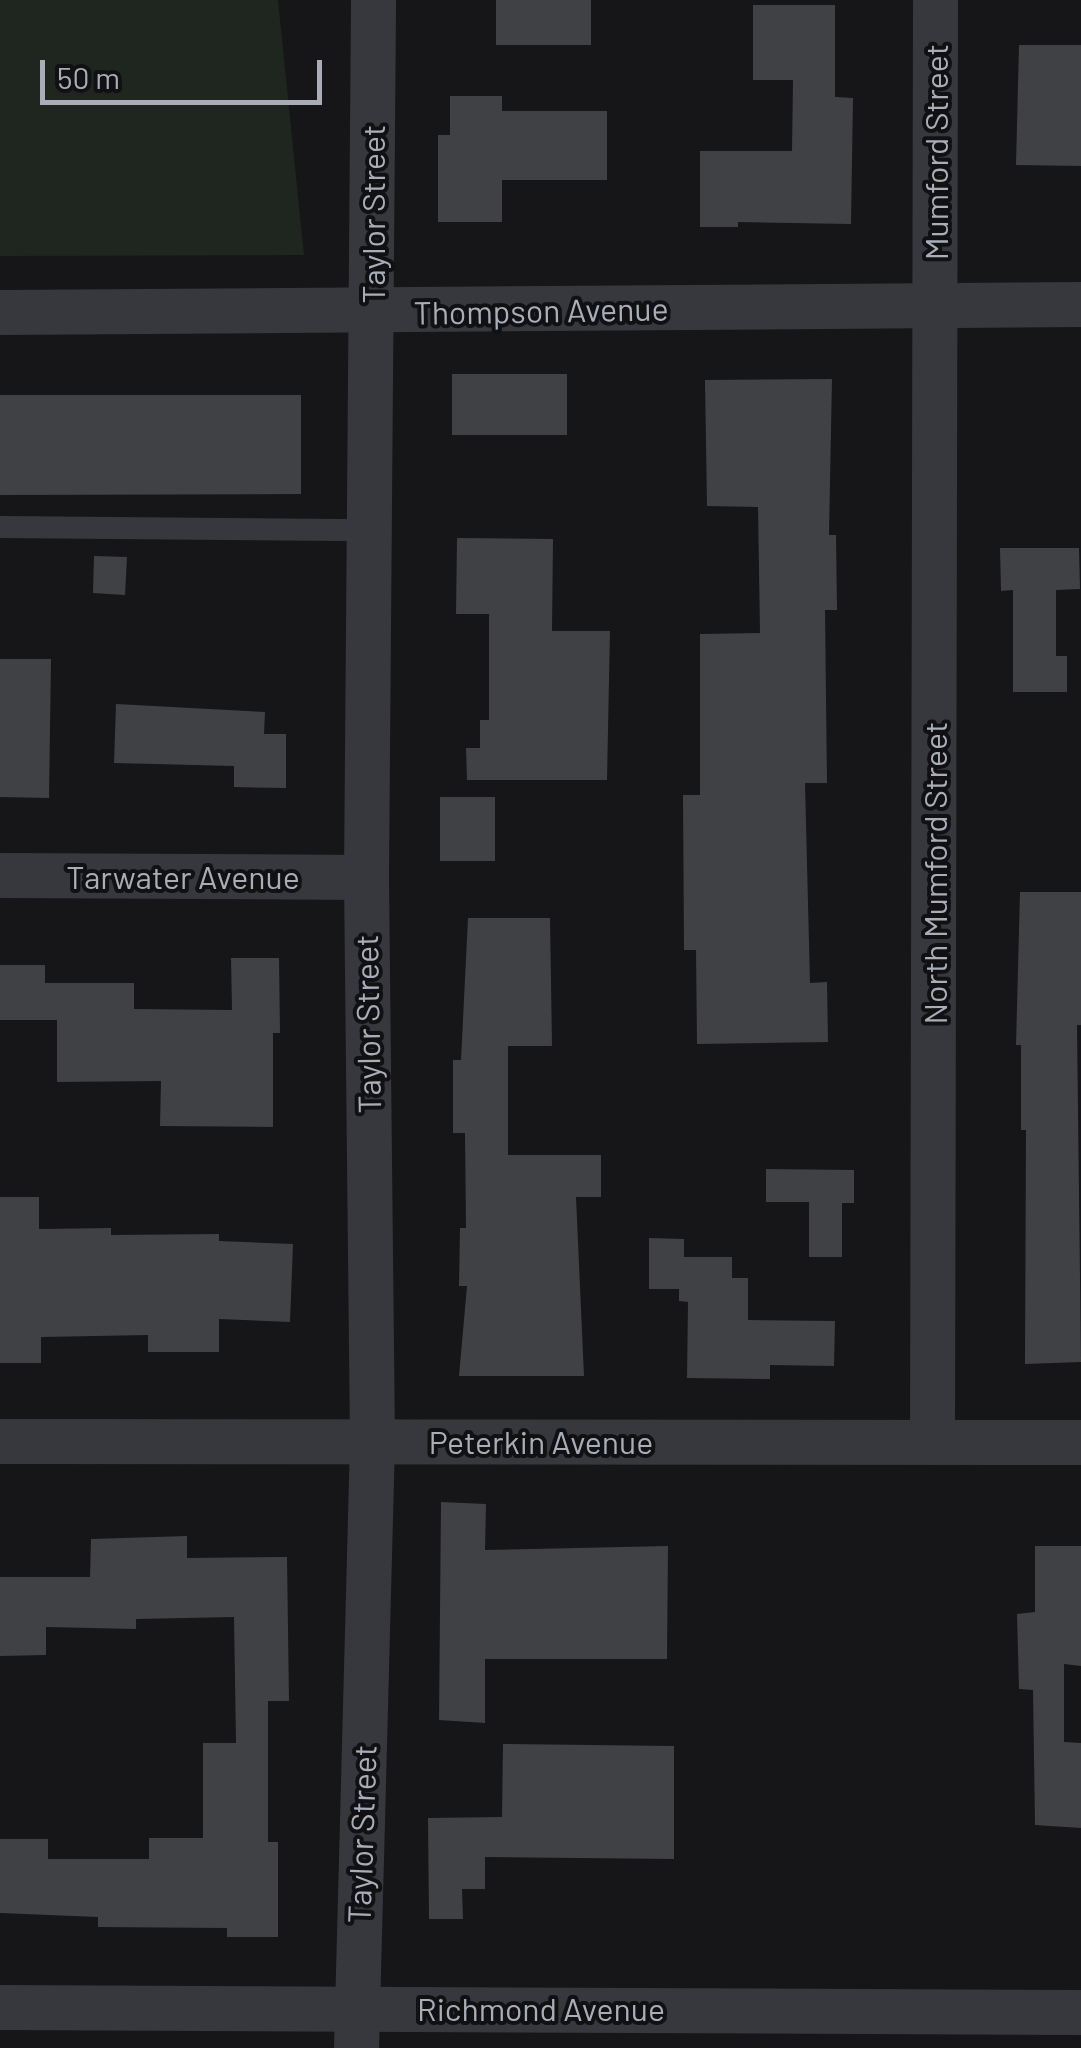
<!DOCTYPE html>
<html>
<head>
<meta charset="utf-8">
<style>
	body { margin:0 }
	#map { position:relative; width:1081px; height:2048px; overflow:hidden; background:#161618; font-family:Barlow,sans-serif }
	div>[style] { position:absolute }
	[style*='--x'] { left:calc(var(--x)*1px); top:calc(var(--y)*1px); width:calc(var(--w)*1px); rotate:calc(var(--a)*1deg) }
	.green>* { inset:0; background:#1e261f }
	.building>* { inset:0; background:#404145 }
	.service>* { height:22px; margin:-11px; padding:0 11px; transform-origin:11px; border-radius:11px; background:#37383d }
	.minor>* { height:45px; margin:-22.5px; padding:0 22.5px; transform-origin:22.5px; border-radius:22.5px; background:#37383d }
	span { translate:-50% -50%; white-space:nowrap; text-align:center; line-height:1.15; -webkit-text-stroke:8px #111113; paint-order:stroke }
	.street-label { font-size:32px; color:#a8adb8 }
	.scale { position:absolute; left:40px; top:60px; width:282px; height:45px; box-sizing:border-box; border:5px solid #a8adb8; border-top:0; padding-left:12px; font-size:30px; line-height:35px; white-space:nowrap; color:#a8adb8; -webkit-text-stroke:8px #111113; paint-order:stroke }
</style>
</head>
<body>
<div id="map">
	<div class="green">
		<div style="clip-path:polygon(0 0,278px 0,304px 255px,0 256px)"></div>
	</div>
	<div class="building">
		<div style="clip-path:polygon(496px 0,591px 0,591px 45px,496px 45px)"></div>
		<div style="clip-path:polygon(753px 5px,835px 5px,835px 97px,853px 98px,851px 224px,738px 222px,738px 227px,700px 227px,700px 151px,792px 151px,793px 80px,753px 80px)"></div>
		<div style="clip-path:polygon(1019px 45px,1081px 45px,1081px 166px,1016px 165px)"></div>
		<div style="clip-path:polygon(450px 96px,502px 96px,502px 111px,607px 111px,607px 180px,502px 180px,502px 222px,438px 222px,438px 135px,450px 135px)"></div>
		<div style="clip-path:polygon(452px 374px,567px 374px,567px 435px,452px 435px)"></div>
		<div style="clip-path:polygon(832px 379px,829px 535px,836px 535px,837px 610px,825px 610px,827px 783px,805px 783px,810px 983px,827px 982px,828px 1042px,697px 1044px,696px 950px,684px 950px,683px 795px,700px 795px,700px 634px,760px 633px,758px 507px,707px 506px,705px 380px)"></div>
		<div style="clip-path:polygon(0 395px,301px 395px,301px 494px,0 495px)"></div>
		<div style="clip-path:polygon(457px 538px,553px 539px,552px 631px,610px 631px,607px 780px,467px 780px,466px 748px,480px 748px,480px 720px,489px 720px,489px 614px,456px 614px)"></div>
		<div style="clip-path:polygon(1000px 548px,1079px 548px,1080px 589px,1056px 590px,1056px 656px,1067px 656px,1067px 692px,1013px 692px,1013px 590px,1001px 591px)"></div>
		<div style="clip-path:polygon(94px 556px,127px 557px,125px 595px,93px 593px)"></div>
		<div style="clip-path:polygon(0 659px,51px 659px,49px 798px,0 797px)"></div>
		<div style="clip-path:polygon(116px 704px,265px 712px,264px 734px,286px 734px,286px 788px,234px 787px,234px 766px,114px 763px)"></div>
		<div style="clip-path:polygon(440px 797px,495px 797px,495px 861px,440px 861px)"></div>
		<div style="clip-path:polygon(1020px 892px,1081px 892px,1081px 1025px,1077px 1025px,1081px 1362px,1025px 1364px,1026px 1130px,1021px 1130px,1021px 1045px,1016px 1045px)"></div>
		<div style="clip-path:polygon(468px 918px,550px 918px,552px 1046px,508px 1046px,508px 1155px,601px 1155px,601px 1197px,576px 1197px,584px 1376px,459px 1376px,467px 1286px,459px 1286px,460px 1228px,466px 1228px,465px 1133px,453px 1133px,453px 1060px,461px 1060px)"></div>
		<div style="clip-path:polygon(231px 958px,279px 958px,280px 1033px,273px 1033px,273px 1127px,160px 1126px,161px 1081px,57px 1082px,57px 1020px,0 1020px,0 965px,45px 965px,45px 983px,134px 983px,134px 1009px,232px 1010px)"></div>
		<div style="clip-path:polygon(766px 1169px,854px 1170px,854px 1203px,842px 1203px,842px 1257px,809px 1257px,809px 1202px,766px 1202px)"></div>
		<div style="clip-path:polygon(0 1197px,39px 1197px,39px 1229px,111px 1228px,111px 1235px,219px 1234px,219px 1241px,293px 1244px,290px 1322px,219px 1319px,219px 1352px,148px 1352px,148px 1335px,41px 1337px,41px 1363px,0 1363px)"></div>
		<div style="clip-path:polygon(649px 1238px,684px 1239px,684px 1257px,732px 1257px,732px 1278px,748px 1278px,748px 1320px,835px 1321px,834px 1366px,770px 1365px,770px 1379px,687px 1378px,688px 1302px,679px 1301px,679px 1289px,649px 1289px)"></div>
		<div style="clip-path:polygon(441px 1502px,486px 1504px,485px 1550px,668px 1546px,667px 1659px,485px 1659px,485px 1723px,439px 1720px)"></div>
		<div style="clip-path:polygon(187px 1536px,187px 1558px,287px 1557px,289px 1701px,268px 1701px,268px 1842px,278px 1842px,278px 1937px,227px 1937px,227px 1928px,98px 1927px,98px 1917px,0 1913px,0 1839px,48px 1839px,48px 1859px,149px 1859px,149px 1838px,203px 1838px,203px 1743px,236px 1743px,234px 1617px,136px 1619px,136px 1629px,46px 1627px,46px 1655px,0 1656px,0 1577px,90px 1577px,91px 1539px)"></div>
		<div style="clip-path:polygon(1035px 1546px,1081px 1546px,1081px 1666px,1064px 1664px,1064px 1742px,1081px 1743px,1081px 1828px,1035px 1825px,1033px 1690px,1019px 1689px,1017px 1614px,1035px 1612px)"></div>
		<div style="clip-path:polygon(503px 1744px,674px 1746px,674px 1859px,485px 1857px,485px 1889px,462px 1889px,463px 1919px,429px 1919px,428px 1818px,502px 1817px)"></div>
	</div>
	<div class="service">
		<div style="--x:0;--y:527;--w:370;--a:0.5"></div>
	</div>
	<div class="minor">
		<div style="--x:0;--y:312;--w:1081;--a:-0.42"></div>
		<div style="--x:0;--y:875;--w:366;--a:0.3"></div>
		<div style="--x:0;--y:1441;--w:1081;--a:0.05"></div>
		<div style="--x:932;--y:1442;--w:1442;--a:-89.88"></div>
		<div style="--x:0;--y:2007;--w:1081;--a:0.27"></div>
		<div style="--x:356;--y:2048;--w:607;--a:-88.49"></div>
		<div style="--x:372;--y:1441;--w:564;--a:-90.61"></div>
		<div style="--x:366;--y:877;--w:877;--a:-89.54"></div>
	</div>
	<div class="street-label">
		<span style="left:935px;top:152px;rotate:-90deg">Mumford Street</span>
		<span style="left:372px;top:214px;rotate:-90deg">Taylor Street</span>
		<span style="left:541px;top:310px;rotate:-1deg">Thompson Avenue</span>
		<span style="left:934px;top:873px;rotate:-90deg">North Mumford Street</span>
		<span style="left:183px;top:876px">Tarwater Avenue</span>
		<span style="left:367px;top:1024px;rotate:-91deg">Taylor Street</span>
		<span style="left:541px;top:1441px">Peterkin Avenue</span>
		<span style="left:361px;top:1834px;rotate:-88deg">Taylor Street</span>
		<span style="left:541px;top:2008px">Richmond Avenue</span>
	</div>
	<div class="scale">50 m</div>
</div>
</body>
</html>
